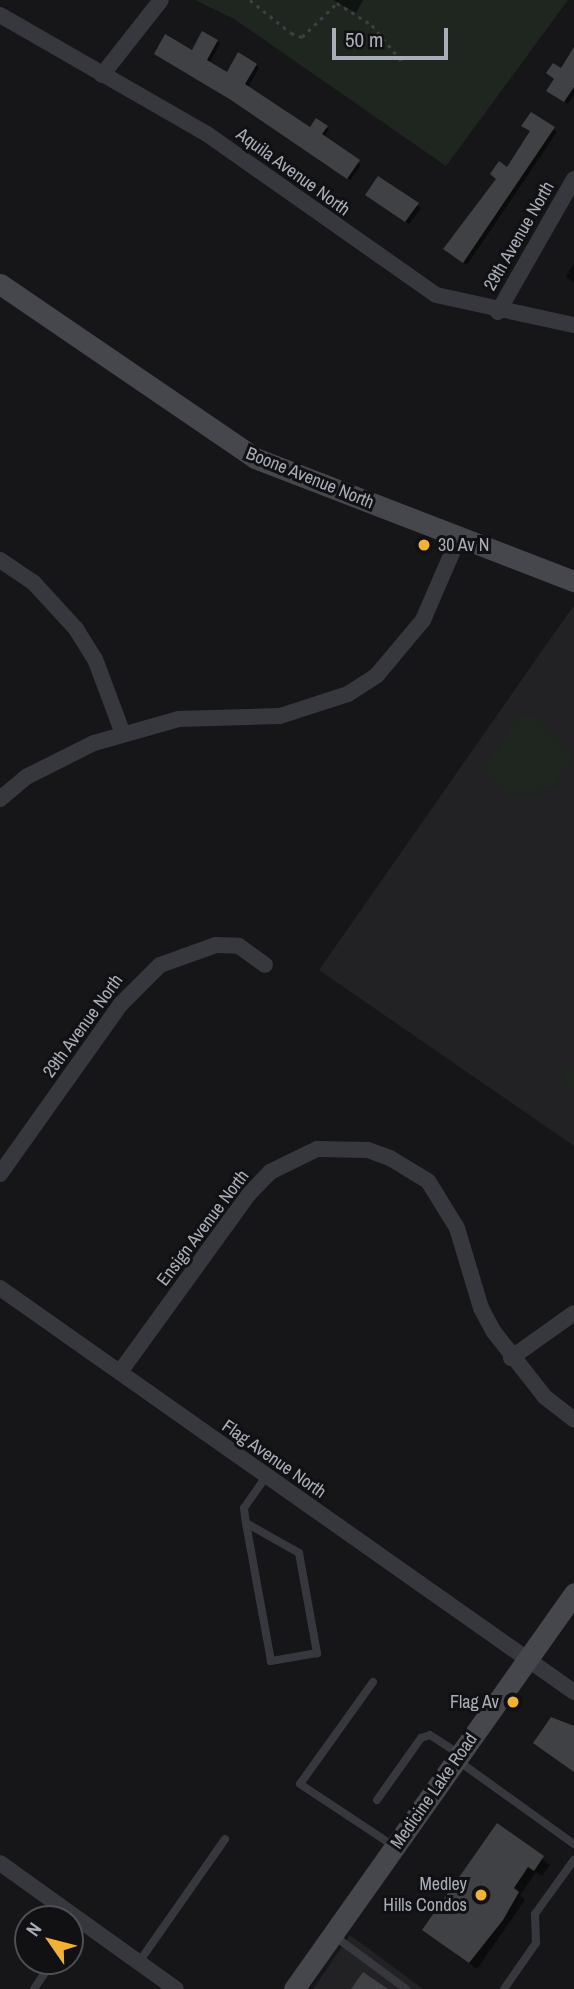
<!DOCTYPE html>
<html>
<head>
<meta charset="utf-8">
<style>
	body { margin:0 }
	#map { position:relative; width:574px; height:1989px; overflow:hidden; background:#161618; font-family:"Archivo Narrow",sans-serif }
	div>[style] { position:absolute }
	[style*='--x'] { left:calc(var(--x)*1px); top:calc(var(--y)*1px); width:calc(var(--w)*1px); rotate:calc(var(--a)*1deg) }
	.built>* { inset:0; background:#222225 }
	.green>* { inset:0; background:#1e261f }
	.shadow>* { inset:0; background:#0007 }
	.building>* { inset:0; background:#404145 }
	.path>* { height:2.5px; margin-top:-1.25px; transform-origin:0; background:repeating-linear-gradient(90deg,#3d3f44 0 3.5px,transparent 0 8.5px) }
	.lane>* { height:8px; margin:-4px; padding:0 4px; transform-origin:4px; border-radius:4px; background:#37383d }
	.street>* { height:16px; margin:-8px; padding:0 8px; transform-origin:8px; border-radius:8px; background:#37383d }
	.secondary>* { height:21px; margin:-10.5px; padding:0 10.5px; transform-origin:10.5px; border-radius:10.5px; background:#45474d }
	.dots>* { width:19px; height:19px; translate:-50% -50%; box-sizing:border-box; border:4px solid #111113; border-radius:50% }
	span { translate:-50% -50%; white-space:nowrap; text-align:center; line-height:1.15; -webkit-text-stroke:6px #111113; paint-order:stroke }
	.street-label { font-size:18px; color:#a8adb8 }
	.poi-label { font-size:18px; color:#a8adb8 }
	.left { translate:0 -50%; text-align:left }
	.right { translate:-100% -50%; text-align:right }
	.north { position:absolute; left:14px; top:1905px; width:70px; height:70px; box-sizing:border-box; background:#111113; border:2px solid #4d4f55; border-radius:50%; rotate:305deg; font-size:19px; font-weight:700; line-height:28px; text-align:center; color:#a8adb8 }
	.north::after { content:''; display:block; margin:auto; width:24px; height:32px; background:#f2b134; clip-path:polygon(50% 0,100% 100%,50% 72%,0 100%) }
	.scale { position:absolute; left:332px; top:28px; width:116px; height:32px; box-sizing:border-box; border:4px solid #a8adb8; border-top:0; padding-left:9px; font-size:21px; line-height:24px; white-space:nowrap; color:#a8adb8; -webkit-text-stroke:5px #111113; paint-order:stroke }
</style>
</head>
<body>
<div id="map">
	<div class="built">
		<div style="clip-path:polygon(574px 605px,574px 1146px,319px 970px)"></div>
		<div style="clip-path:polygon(350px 1935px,423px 1989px,313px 1989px)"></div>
	</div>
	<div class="green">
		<div style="clip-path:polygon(195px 0,568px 0,446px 166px,234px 19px)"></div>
		<div style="clip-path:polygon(519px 716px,533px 716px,574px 757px,553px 786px,528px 796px,505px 792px,484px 768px)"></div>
		<div style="clip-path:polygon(574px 1064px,574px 1091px,561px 1078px)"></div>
	</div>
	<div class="shadow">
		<div style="clip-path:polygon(333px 0,363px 0,356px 13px)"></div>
		<div style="clip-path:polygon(217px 41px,220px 44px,209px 64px,227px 74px,256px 65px,259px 68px,248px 88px,310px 129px,327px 127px,329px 130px,324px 137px,361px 165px,350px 180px,236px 102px,192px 53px)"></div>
		<div style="clip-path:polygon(574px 54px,574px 95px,568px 104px,552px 94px)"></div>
		<div style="clip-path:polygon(531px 114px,557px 132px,467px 265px,449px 252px,531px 132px,527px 129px)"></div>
		<div style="clip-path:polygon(379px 179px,421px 208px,409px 224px,371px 198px)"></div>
		<div style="clip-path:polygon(574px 263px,574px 283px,566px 277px)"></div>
		<div style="clip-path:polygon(497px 1826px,550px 1865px,542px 1876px,536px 1872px,520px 1895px,525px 1900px,477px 1969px,424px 1930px)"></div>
	</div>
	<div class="building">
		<div style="clip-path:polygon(202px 31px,218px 40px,207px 60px,227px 72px,238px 52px,257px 64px,245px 84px,310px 127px,316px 118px,328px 126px,322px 134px,360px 160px,347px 179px,231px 100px,154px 54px,165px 34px,192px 50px)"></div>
		<div style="clip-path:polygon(574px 47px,574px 87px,564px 102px,546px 91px,554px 79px,546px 73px,553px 63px,561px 68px)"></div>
		<div style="clip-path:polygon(531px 112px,555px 127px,463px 263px,443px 249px,496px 179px,490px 174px,499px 161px,507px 167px,530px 131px,521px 126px)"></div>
		<div style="clip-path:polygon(378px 176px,419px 203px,405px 222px,365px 195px)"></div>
		<div style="clip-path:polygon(551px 1717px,574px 1726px,574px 1772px,533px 1743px)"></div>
		<div style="clip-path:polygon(497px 1823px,544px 1856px,534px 1871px,528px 1867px,514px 1888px,519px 1892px,503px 1920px,469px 1963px,422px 1930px)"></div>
		<div style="clip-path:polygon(363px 1972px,388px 1989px,351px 1989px)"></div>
	</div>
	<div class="path">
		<div style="--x:250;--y:0;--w:53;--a:38.8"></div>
		<div style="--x:291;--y:33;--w:12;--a:20"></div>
		<div style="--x:302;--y:37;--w:49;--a:-44.2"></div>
		<div style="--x:337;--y:3;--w:41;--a:32.2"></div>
		<div style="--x:372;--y:25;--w:50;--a:50.6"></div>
	</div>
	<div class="lane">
		<div style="--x:246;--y:1523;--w:61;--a:29.5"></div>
		<div style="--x:299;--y:1553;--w:102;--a:79.8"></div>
		<div style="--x:317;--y:1653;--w:47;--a:170.1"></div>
		<div style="--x:271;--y:1661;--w:140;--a:-100.3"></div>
		<div style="--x:246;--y:1523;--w:15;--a:-98"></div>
		<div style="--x:244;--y:1508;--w:38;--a:-55"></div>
		<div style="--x:373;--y:1682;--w:125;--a:125.6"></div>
		<div style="--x:300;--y:1784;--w:110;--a:33.5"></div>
		<div style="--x:457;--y:1760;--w:144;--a:35.7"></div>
		<div style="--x:377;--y:1800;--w:76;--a:-54.6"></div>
		<div style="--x:421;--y:1738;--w:9;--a:-18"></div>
		<div style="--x:430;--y:1735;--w:33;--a:33"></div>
		<div style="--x:333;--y:1935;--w:91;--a:36.5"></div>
		<div style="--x:70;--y:1937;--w:19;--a:-55"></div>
		<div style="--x:139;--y:1962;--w:150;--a:-55"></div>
		<div style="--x:34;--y:1989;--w:34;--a:-56"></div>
		<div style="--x:504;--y:1989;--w:56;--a:-55.2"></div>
		<div style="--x:536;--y:1943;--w:29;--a:-92"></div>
		<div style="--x:535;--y:1914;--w:67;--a:-54.2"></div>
	</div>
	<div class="street">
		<div style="--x:0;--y:15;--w:239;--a:29.9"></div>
		<div style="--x:207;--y:134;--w:280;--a:35.1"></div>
		<div style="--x:436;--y:295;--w:141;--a:12.3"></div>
		<div style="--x:102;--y:75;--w:95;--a:-51.8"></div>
		<div style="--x:498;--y:312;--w:153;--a:-60.3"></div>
		<div style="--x:0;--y:560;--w:40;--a:34"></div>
		<div style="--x:33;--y:582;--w:64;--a:47.5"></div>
		<div style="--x:76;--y:629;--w:36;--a:58"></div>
		<div style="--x:95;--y:659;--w:80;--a:69.5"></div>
		<div style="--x:0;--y:799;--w:34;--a:-40"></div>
		<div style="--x:26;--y:777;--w:76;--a:-26.6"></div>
		<div style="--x:94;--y:743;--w:88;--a:-15.8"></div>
		<div style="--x:179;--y:719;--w:101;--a:-1.7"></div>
		<div style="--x:280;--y:716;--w:71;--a:-17.9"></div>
		<div style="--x:348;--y:694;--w:35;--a:-33"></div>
		<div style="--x:377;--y:675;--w:72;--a:-50.1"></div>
		<div style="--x:423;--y:620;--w:90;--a:-66.6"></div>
		<div style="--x:0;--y:1174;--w:209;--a:-54.6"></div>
		<div style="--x:121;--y:1004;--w:55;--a:-45"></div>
		<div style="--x:160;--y:965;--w:59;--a:-19.7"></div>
		<div style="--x:216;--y:945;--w:23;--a:2"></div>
		<div style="--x:239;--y:946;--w:32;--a:36"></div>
		<div style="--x:0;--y:1288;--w:702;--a:35.14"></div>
		<div style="--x:511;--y:1358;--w:77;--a:-35.5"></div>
		<div style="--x:120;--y:1372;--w:218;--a:-54.1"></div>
		<div style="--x:248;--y:1195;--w:32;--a:-46"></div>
		<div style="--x:270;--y:1172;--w:52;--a:-26.1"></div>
		<div style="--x:317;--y:1149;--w:51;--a:1.1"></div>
		<div style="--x:368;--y:1150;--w:23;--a:20"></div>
		<div style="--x:390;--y:1158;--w:44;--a:31.2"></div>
		<div style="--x:428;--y:1181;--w:55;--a:58.3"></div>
		<div style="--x:457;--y:1228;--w:84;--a:73.3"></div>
		<div style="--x:481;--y:1308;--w:27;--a:62"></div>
		<div style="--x:494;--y:1332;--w:83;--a:51.9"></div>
		<div style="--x:545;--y:1397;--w:37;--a:38"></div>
		<div style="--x:0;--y:1863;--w:216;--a:35.6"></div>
	</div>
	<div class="secondary">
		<div style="--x:0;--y:284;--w:309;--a:34.3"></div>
		<div style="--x:255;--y:458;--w:342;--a:21.1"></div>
		<div style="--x:294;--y:1989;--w:485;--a:-54.7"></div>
	</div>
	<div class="dots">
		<div style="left:424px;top:545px;background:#f2b134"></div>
		<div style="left:513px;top:1702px;background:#f2b134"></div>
		<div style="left:481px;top:1895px;background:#f2b134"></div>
	</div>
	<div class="street-label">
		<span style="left:293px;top:172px;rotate:36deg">Aquila Avenue North</span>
		<span style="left:519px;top:236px;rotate:-60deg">29th Avenue North</span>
		<span style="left:310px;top:478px;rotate:22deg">Boone Avenue North</span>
		<span style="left:83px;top:1026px;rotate:-54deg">29th Avenue North</span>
		<span style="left:203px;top:1228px;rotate:-53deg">Ensign Avenue North</span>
		<span style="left:274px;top:1459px;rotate:35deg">Flag Avenue North</span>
		<span style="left:434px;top:1791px;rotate:-55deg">Medicine Lake Road</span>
	</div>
	<div class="poi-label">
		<span class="left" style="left:438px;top:545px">30 Av N</span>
		<span class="right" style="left:499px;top:1702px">Flag Av</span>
		<span class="right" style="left:467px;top:1895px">Medley<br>Hills Condos</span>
	</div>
	<div class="north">N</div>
	<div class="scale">50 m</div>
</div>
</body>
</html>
